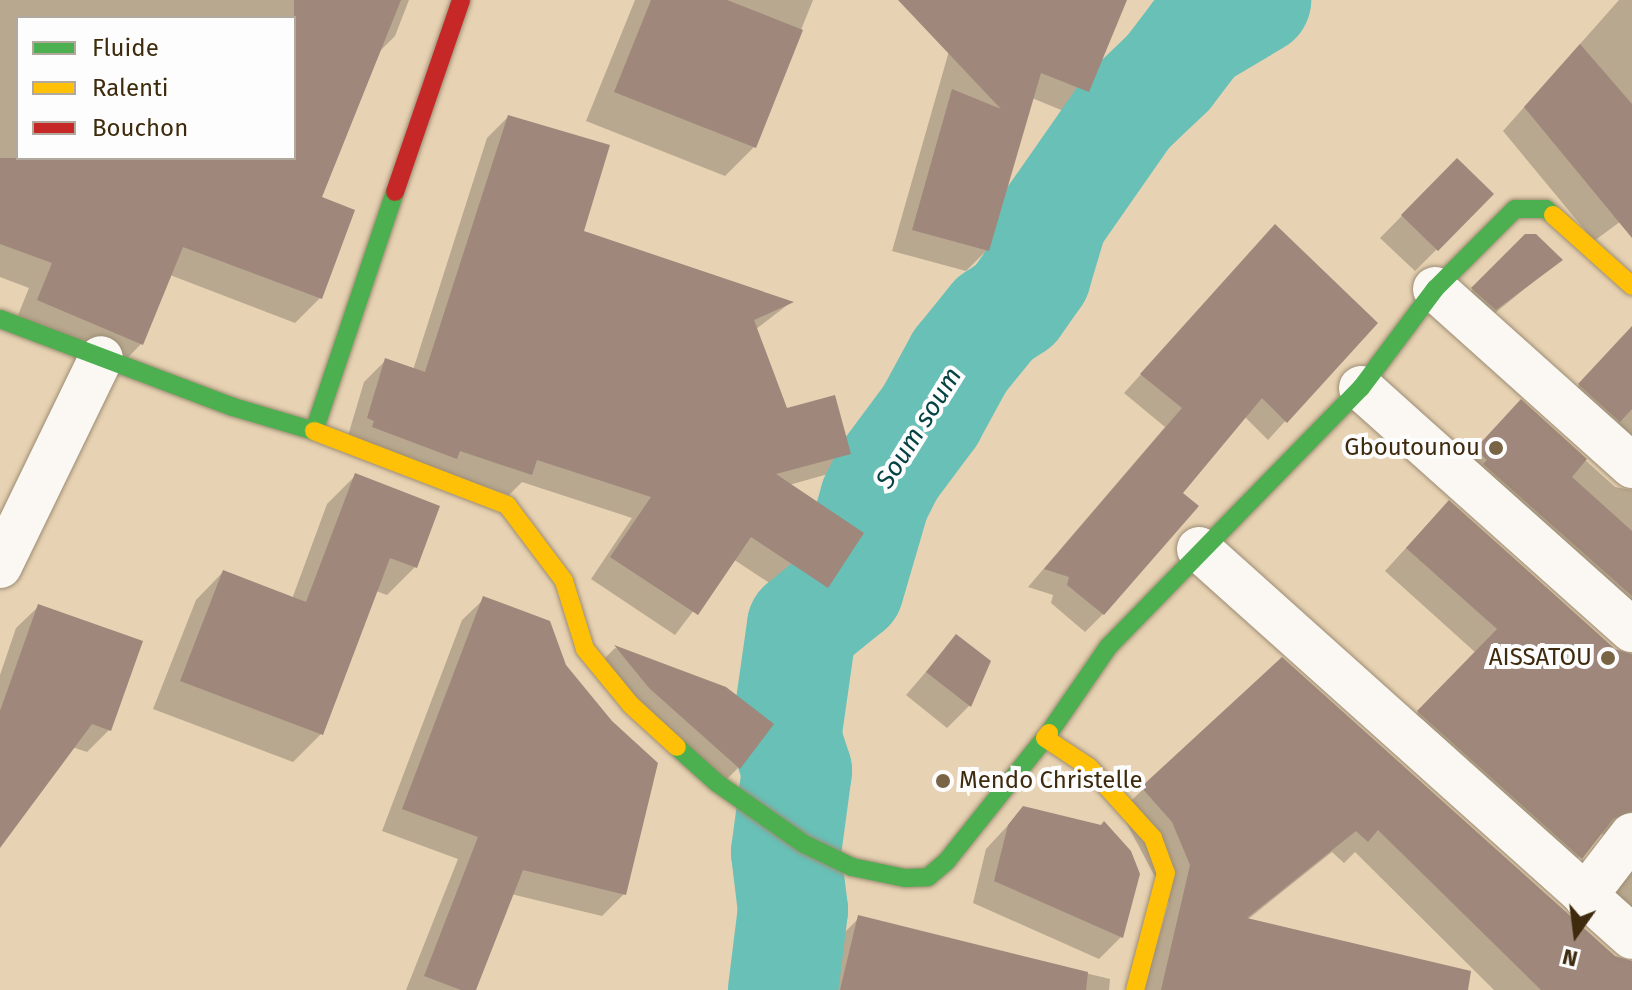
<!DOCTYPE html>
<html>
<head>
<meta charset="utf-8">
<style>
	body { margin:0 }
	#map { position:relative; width:1632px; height:990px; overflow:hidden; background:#e7d2b3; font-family:"Fira Sans",sans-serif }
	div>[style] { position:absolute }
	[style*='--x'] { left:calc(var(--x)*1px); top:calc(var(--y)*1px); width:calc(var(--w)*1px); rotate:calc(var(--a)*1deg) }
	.shadow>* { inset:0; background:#0003 }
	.river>* { height:110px; margin:-55px; padding:0 55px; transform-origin:55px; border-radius:55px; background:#68c0b7 }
	.building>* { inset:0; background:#9f877b }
	.roads { filter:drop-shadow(0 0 2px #9c8c73) drop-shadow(0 0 2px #9c8c73) }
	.street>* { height:44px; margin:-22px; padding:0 22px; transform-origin:22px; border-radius:22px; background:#fbf8f4 }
	.fast>* { height:18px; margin:-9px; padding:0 9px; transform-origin:9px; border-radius:9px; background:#4caf50 }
	.slow>* { height:18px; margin:-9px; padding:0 9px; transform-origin:9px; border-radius:9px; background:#ffc107 }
	.jam>* { height:18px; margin:-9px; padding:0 9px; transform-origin:9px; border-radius:9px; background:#c62828 }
	.dots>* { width:22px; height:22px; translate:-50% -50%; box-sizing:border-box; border:4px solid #fdfdfd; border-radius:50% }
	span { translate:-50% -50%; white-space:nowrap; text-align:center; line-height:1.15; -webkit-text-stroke:8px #fdfdfd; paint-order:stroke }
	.poi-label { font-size:24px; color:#3e2a0c }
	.right { translate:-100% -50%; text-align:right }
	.left { translate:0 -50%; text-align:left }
	.water-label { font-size:26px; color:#054343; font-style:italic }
	.legend { position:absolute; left:16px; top:16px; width:280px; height:144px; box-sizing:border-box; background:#fdfdfd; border:2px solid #b1a99d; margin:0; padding:10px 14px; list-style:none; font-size:24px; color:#3e2a0c }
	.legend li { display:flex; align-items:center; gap:16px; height:40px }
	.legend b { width:40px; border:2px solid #b1a99d }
	.north { position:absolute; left:1536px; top:894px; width:80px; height:80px; -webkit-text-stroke:6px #fdfdfd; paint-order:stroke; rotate:194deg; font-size:22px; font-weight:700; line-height:32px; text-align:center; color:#3e2a0c }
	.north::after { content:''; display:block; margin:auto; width:28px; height:36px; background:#3e2a0c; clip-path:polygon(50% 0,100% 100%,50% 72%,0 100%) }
</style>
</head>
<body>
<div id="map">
	<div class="shadow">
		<div style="clip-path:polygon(evenodd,0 0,409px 0,395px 36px,378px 53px,319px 198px,320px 298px,295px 323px,170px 275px,141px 344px,117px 369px,14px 325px,29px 288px,0 277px,0 0,18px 18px,294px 18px,294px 158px,18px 158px,18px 18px)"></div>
		<div style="clip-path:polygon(635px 0,813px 0,754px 147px,725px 176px,586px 121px)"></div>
		<div style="clip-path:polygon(991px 0,1126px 0,1087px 91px,1066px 112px,1032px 98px,987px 250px,966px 271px,892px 251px,951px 44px)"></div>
		<div style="clip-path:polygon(1619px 0,1632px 0,1632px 213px,1594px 241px,1503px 131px)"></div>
		<div style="clip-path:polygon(508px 117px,581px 233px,790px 303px,756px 329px,786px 410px,849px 453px,828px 474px,789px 485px,826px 586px,806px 607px,733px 559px,675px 635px,591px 579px,632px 518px,522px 482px,509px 495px,347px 439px,364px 382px,385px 361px,413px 370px,487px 138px)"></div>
		<div style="clip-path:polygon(1457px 160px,1492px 194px,1415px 271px,1380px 238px)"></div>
		<div style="clip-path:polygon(1526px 236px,1560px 260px,1473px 331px,1451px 311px)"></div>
		<div style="clip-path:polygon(1258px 245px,1375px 323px,1268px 440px,1244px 416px,1180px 494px,1103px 614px,1085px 632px,1051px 603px,1053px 595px,1028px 587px,1165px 427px,1124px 393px)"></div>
		<div style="clip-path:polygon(1632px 330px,1632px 487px,1557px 408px)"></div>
		<div style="clip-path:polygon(1521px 402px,1615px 487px,1632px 490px,1632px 651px,1454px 473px)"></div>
		<div style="clip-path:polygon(355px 476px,415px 567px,387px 595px,376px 591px,321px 734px,293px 762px,153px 709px,196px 600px,223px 572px,292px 599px,327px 504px)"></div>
		<div style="clip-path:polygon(1427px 525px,1615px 651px,1632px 654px,1632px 855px,1626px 838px,1600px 834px,1558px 880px,1396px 734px,1476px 653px,1385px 571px)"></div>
		<div style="clip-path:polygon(484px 599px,564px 666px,610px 722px,624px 894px,602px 916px,511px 894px,474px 990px,406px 990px,458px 859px,382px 831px,462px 620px)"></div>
		<div style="clip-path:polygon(39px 606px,109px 730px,87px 752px,72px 747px,0 842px,0 675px,16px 628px)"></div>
		<div style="clip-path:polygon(956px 637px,988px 662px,969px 706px,947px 728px,906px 695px)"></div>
		<div style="clip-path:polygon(615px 648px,725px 689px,739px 767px,717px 789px,594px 669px)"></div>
		<div style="clip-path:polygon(1282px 659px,1614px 957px,1632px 961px,1632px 990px,1494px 990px,1355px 852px,1344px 863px,1332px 852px,1247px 920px,1419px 990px,1143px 990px,1169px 903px,1120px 811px)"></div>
		<div style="clip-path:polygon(1024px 808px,1138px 874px,1121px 937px,1099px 959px,973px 903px,986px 849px)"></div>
		<div style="clip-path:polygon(1632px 868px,1632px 950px,1598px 916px)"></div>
		<div style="clip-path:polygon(859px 918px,1110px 979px,1109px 990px,824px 990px,837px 940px)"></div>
	</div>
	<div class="river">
		<div style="--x:783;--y:990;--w:81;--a:-82.9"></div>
		<div style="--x:793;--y:910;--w:58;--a:-96.9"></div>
		<div style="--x:786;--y:852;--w:82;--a:-82.3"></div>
		<div style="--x:797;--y:771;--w:35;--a:-108"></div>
		<div style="--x:786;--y:738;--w:113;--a:-81.9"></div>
		<div style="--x:802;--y:626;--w:60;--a:-39"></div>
		<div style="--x:849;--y:588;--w:93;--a:-73.7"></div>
		<div style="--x:875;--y:499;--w:31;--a:-63"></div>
		<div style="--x:889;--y:471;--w:69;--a:-53.3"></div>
		<div style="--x:930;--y:416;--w:63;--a:-61.4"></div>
		<div style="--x:960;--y:361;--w:54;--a:-51"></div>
		<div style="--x:994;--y:319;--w:25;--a:-34"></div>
		<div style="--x:1015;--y:305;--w:37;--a:-55"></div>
		<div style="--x:1036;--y:275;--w:59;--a:-73.4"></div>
		<div style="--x:1053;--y:218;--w:129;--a:-55.1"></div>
		<div style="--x:1127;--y:112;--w:57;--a:-43.6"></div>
		<div style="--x:1168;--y:73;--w:48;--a:-52.7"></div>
		<div style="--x:1197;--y:35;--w:69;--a:-30.7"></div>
	</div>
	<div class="building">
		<div style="clip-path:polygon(294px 0,401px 0,322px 197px,355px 210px,322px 299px,183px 247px,143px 345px,37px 300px,52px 263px,0 244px,0 158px,294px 158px)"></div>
		<div style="clip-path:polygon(651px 0,727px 0,803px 30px,756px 148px,614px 92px)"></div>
		<div style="clip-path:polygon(898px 0,1127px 0,1089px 92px,1041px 73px,989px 251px,912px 230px,952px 89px,1001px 109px)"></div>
		<div style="clip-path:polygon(1580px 44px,1632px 104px,1632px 238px,1524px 107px)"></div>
		<div style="clip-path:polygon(508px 115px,610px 145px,584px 231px,794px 302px,754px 320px,787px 408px,835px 395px,851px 454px,776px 474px,864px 533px,828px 588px,751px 537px,698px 615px,610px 557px,651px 497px,537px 460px,532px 475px,460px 451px,457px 459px,372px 427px,374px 421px,367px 418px,385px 358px,425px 372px)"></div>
		<div style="clip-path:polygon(1457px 158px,1494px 194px,1438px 251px,1401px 215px)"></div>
		<div style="clip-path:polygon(1275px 224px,1378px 323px,1287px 423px,1262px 398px,1183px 493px,1199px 506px,1104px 615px,1067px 585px,1069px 577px,1044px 569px,1182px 408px,1140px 374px)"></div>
		<div style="clip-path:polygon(1525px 234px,1536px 234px,1563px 260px,1496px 310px,1471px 288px)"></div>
		<div style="clip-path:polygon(1632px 326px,1632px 409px,1620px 422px,1578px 384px)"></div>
		<div style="clip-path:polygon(1521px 399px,1587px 459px,1572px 477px,1632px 531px,1632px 596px,1483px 464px,1487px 460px,1475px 449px)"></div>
		<div style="clip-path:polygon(355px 473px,440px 506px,417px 568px,390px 558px,323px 735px,180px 681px,223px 570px,306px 602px)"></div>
		<div style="clip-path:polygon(1449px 500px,1615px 649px,1632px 654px,1632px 811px,1613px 819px,1582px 859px,1417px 711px,1497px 629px,1406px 548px)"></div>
		<div style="clip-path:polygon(483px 596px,550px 621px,566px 665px,612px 721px,658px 763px,626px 895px,523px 870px,476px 990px,461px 990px,424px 976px,478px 837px,402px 809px)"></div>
		<div style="clip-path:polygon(38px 604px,143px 641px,111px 731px,92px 724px,0 848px,0 711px)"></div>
		<div style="clip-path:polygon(956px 634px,991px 661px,971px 707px,926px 672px)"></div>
		<div style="clip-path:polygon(614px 645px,726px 687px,774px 724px,740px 769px,649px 688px)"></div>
		<div style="clip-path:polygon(1282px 657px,1615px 956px,1632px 961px,1632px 990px,1541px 990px,1378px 830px,1368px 842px,1356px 831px,1247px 918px,1471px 971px,1468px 990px,1161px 990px,1190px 865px,1172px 822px,1141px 787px)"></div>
		<div style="clip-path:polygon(1023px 806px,1101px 825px,1104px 821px,1131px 851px,1140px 874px,1123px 938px,994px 881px,1008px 825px)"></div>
		<div style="clip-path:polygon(858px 915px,1088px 972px,1086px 990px,840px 990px)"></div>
	</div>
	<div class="roads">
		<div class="street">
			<div style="--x:1435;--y:289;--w:265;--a:41.9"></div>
			<div style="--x:1361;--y:388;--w:363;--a:41.8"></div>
			<div style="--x:1199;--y:549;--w:581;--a:41.86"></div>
			<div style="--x:0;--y:566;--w:231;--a:-64.1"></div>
			<div style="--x:1585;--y:896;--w:77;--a:-52.4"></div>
		</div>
		<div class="fast">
			<div style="--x:0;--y:319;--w:249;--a:20.7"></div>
			<div style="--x:233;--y:407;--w:84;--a:16.5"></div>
			<div style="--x:314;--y:431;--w:252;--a:-71.3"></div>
			<div style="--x:1049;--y:733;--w:104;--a:-55.5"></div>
			<div style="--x:1108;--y:647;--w:362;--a:-45.7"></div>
			<div style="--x:1361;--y:388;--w:124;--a:-53.2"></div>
			<div style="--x:1435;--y:289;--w:113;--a:-45"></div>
			<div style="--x:1515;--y:209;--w:31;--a:0"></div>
			<div style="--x:1546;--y:209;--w:9;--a:41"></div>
			<div style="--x:677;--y:747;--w:54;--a:42"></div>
			<div style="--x:717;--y:783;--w:106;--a:35"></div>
			<div style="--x:804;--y:844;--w:53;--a:25.6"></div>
			<div style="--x:852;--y:867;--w:54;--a:11.7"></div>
			<div style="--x:905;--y:878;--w:23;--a:-2"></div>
			<div style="--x:928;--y:877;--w:23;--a:-40"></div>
			<div style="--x:946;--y:862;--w:159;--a:-51.4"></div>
		</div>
		<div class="slow">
			<div style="--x:1553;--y:215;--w:106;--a:41.9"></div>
			<div style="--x:314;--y:431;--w:207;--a:21"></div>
			<div style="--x:507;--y:505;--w:95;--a:53.1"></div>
			<div style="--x:564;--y:581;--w:71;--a:72.8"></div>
			<div style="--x:585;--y:649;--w:72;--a:50.6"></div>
			<div style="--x:631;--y:705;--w:62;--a:42.4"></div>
			<div style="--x:1049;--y:733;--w:6;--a:129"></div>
			<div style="--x:1045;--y:738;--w:53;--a:33.4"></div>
			<div style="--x:1089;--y:767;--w:96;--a:48"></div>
			<div style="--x:1153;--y:838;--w:37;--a:70"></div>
			<div style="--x:1166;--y:873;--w:121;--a:104.8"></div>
		</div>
		<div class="jam">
			<div style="--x:395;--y:192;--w:203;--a:-71"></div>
		</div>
	</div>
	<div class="dots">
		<div style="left:1496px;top:448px;background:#796546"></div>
		<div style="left:1608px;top:658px;background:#796546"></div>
		<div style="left:943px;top:781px;background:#796546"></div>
	</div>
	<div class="poi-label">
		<span class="right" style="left:1480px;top:448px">Gboutounou</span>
		<span class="right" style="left:1592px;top:658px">AISSATOU</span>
		<span class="left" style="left:959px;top:781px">Mendo Christelle</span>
	</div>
	<div class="water-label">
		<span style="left:919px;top:428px;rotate:-58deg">Soum soum</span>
	</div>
	<ul class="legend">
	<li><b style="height:10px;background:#4caf50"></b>Fluide</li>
	<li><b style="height:10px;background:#ffc107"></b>Ralenti</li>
	<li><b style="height:10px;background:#c62828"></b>Bouchon</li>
	</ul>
	<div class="north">N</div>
</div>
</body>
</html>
